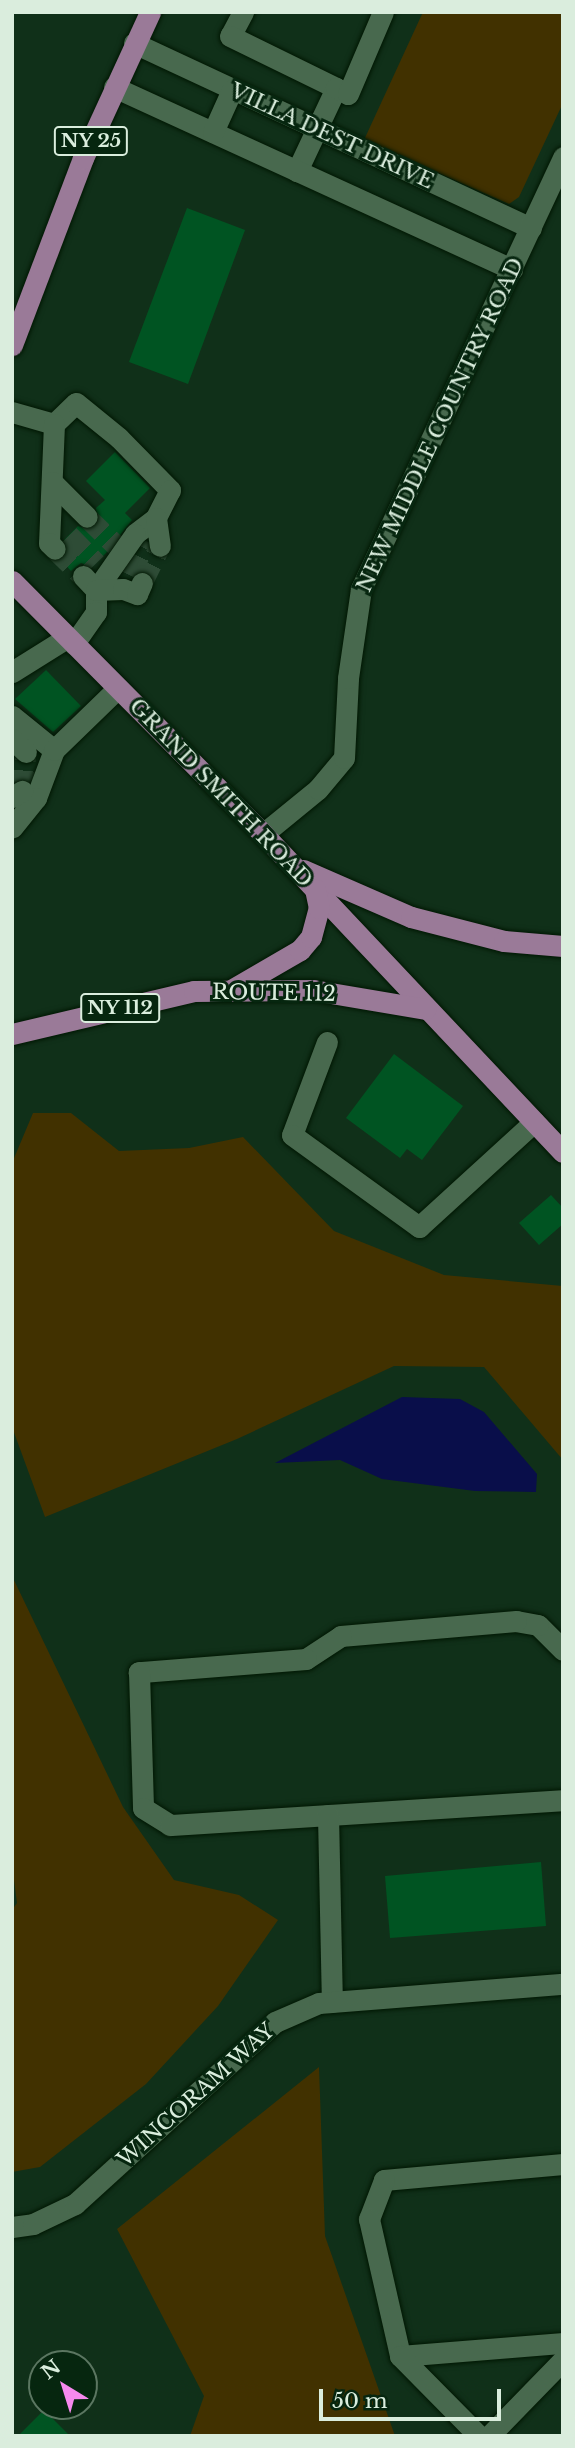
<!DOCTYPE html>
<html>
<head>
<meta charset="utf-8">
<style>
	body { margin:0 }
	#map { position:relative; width:575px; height:2448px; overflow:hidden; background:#103019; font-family:"Libre Baskerville",serif }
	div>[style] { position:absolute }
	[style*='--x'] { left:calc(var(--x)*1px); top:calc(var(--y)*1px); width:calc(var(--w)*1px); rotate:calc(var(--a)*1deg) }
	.green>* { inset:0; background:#413100 }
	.water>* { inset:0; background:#090e4a }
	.building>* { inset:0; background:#005422 }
	.minor-tunnel>* { height:21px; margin-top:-10.5px; transform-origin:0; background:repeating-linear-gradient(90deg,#2e4c36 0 21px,transparent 0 31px) }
	.roads { filter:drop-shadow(0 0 2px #001703) drop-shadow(0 0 2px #001703) }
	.minor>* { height:21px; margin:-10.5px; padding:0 10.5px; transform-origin:10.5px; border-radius:10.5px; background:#48694e }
	.major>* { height:21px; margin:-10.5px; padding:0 10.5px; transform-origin:10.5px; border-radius:10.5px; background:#9a7a98 }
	span { translate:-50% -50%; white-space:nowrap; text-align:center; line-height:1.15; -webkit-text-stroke:6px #06260f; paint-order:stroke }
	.shield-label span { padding:2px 5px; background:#06260f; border:2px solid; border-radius:5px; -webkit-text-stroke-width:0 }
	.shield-label { font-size:19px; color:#daeddd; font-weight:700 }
	.street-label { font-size:21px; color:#daeddd }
	.frame { position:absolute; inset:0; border:14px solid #daeddd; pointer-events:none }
	.north { position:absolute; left:28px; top:2350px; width:70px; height:70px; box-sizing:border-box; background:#06260f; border:2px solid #5b7661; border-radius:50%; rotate:322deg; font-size:19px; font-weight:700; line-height:28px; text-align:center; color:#daeddd }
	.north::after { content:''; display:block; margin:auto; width:24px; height:32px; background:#f689ee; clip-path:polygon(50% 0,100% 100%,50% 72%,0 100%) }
	.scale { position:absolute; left:319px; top:2389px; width:182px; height:32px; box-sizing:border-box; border:4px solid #daeddd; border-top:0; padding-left:9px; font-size:21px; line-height:24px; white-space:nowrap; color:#daeddd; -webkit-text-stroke:5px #06260f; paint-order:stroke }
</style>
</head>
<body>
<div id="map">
	<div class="green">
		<div style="clip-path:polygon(423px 12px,563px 12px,563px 103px,519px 197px,509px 204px,364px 140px)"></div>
		<div style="clip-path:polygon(33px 1113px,71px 1113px,119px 1151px,189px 1148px,243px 1137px,334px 1231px,444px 1275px,563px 1286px,563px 1460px,484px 1367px,394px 1366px,237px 1439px,45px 1517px,12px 1427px,12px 1163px)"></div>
		<div style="clip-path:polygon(12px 1576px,123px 1807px,174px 1880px,239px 1895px,278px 1920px,218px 2006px,146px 2084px,40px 2167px,12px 2172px,12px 1910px,17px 1903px,12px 1865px)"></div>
		<div style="clip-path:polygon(319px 2067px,325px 2236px,395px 2436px,190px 2436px,204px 2396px,117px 2229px)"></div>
	</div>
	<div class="water">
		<div style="clip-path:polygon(402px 1397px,460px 1399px,484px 1412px,537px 1474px,536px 1492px,475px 1491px,382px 1479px,340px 1460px,275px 1463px)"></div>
	</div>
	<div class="building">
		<div style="clip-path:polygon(187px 208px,245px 230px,188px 384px,129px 362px)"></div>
		<div style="clip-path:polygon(115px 452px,150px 488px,125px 513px,132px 520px,106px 553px,92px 567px,81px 563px,71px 571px,61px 560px,68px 552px,64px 540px,78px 526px,90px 530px,97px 526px,96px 508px,105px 500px,86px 481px)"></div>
		<div style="clip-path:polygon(46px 670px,81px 706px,53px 732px,15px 699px)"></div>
		<div style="clip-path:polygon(394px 1054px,463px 1106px,422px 1160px,407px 1149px,400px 1158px,346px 1118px)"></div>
		<div style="clip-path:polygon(551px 1195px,563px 1208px,563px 1224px,539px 1245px,519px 1223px)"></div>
		<div style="clip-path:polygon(541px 1862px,546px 1926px,390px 1938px,385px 1876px)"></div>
		<div style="clip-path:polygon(44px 2410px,70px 2436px,18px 2436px)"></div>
	</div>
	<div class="minor-tunnel">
		<div style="--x:87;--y:517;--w:50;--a:44.2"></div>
		<div style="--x:69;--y:535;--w:39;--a:46"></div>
		<div style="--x:55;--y:549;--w:39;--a:44"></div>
		<div style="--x:130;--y:575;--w:38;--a:-65"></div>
		<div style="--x:142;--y:583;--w:41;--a:-64.1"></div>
		<div style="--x:22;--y:791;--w:39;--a:-84"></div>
	</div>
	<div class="roads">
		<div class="minor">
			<div style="--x:243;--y:12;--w:27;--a:118"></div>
			<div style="--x:230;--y:36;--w:118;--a:26.1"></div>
			<div style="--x:336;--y:88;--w:92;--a:115.2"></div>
			<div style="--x:134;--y:43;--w:438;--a:25"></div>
			<div style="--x:114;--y:87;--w:438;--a:24.6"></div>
			<div style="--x:336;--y:88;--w:13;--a:27"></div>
			<div style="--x:348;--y:94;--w:89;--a:-66.9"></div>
			<div style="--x:213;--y:132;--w:46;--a:-65.7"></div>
			<div style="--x:12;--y:412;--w:44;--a:15.9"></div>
			<div style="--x:54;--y:424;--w:30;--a:-44"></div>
			<div style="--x:76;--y:403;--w:55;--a:39.1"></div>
			<div style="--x:119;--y:438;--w:73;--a:45.6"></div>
			<div style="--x:170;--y:490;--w:31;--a:117"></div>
			<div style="--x:156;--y:518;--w:26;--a:143"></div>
			<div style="--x:135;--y:534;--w:68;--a:124.9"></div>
			<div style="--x:96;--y:590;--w:22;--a:90"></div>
			<div style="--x:96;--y:612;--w:39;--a:125"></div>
			<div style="--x:54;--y:424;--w:119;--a:92.4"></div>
			<div style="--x:49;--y:543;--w:8;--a:45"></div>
			<div style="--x:52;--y:482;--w:49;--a:45"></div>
			<div style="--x:156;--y:518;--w:28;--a:82"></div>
			<div style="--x:83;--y:576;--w:19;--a:47"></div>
			<div style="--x:96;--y:590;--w:27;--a:-2"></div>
			<div style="--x:123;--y:589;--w:15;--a:20"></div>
			<div style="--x:137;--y:594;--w:12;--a:-66"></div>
			<div style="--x:12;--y:672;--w:66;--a:-32"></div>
			<div style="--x:12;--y:716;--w:54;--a:39"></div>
			<div style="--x:54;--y:750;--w:51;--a:110.6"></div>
			<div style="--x:36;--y:798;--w:38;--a:129"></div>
			<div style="--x:12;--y:739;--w:19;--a:43"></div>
			<div style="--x:54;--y:750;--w:89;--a:-44.1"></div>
			<div style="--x:12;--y:797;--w:12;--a:-31"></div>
			<div style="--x:263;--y:834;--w:71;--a:-39.3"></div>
			<div style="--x:318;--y:789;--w:40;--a:-50"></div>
			<div style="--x:344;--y:758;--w:80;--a:-87.1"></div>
			<div style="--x:348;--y:678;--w:90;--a:-81.7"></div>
			<div style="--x:361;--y:589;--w:477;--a:-64.9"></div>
			<div style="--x:327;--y:1042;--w:99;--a:110.6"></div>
			<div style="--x:292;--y:1135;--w:157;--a:35.9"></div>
			<div style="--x:419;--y:1227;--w:156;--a:-42.4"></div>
			<div style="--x:563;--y:1650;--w:35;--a:-135"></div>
			<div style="--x:538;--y:1625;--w:22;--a:-170"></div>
			<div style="--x:516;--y:1621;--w:176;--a:175.1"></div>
			<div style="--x:341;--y:1636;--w:42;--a:146.7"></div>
			<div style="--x:306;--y:1659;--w:168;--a:175.5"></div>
			<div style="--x:139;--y:1672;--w:136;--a:88.3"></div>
			<div style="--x:143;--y:1808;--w:32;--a:32"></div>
			<div style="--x:170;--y:1825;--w:394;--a:-3.6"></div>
			<div style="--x:328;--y:1815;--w:187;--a:88.8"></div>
			<div style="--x:563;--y:2164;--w:180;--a:174.9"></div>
			<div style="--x:384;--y:2180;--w:42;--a:111"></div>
			<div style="--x:369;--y:2219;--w:140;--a:77.2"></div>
			<div style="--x:400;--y:2356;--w:164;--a:-4.6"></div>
			<div style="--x:12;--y:2227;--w:21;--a:-8"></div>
			<div style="--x:33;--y:2224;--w:47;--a:-25.5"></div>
			<div style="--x:75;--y:2204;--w:270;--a:-42.3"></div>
			<div style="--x:275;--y:2022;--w:48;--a:-23.4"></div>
			<div style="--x:319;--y:2003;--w:245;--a:-4.5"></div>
			<div style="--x:400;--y:2356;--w:112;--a:45.4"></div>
			<div style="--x:489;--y:2436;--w:106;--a:-45.8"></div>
		</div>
		<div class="major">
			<div style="--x:12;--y:345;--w:200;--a:-69.2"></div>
			<div style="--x:83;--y:158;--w:161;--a:-65.3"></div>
			<div style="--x:12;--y:581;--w:356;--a:45.2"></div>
			<div style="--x:263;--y:834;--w:437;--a:46.7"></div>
			<div style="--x:303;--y:870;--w:118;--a:23.5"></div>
			<div style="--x:411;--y:917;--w:96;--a:14.5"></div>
			<div style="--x:504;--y:941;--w:59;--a:4.8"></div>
			<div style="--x:231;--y:990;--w:80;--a:-30.1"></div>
			<div style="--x:300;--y:950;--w:17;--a:-50"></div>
			<div style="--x:311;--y:937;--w:30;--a:-75"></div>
			<div style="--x:319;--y:908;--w:19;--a:-102"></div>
			<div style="--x:12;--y:1034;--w:187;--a:-13.3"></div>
			<div style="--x:194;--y:991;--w:119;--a:-0.5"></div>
			<div style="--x:313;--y:990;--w:114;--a:9.6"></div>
		</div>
	</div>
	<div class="shield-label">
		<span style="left:91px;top:141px">NY 25</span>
		<span style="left:120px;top:1008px">NY 112</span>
	</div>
	<div class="street-label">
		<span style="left:332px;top:136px;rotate:25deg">VILLA DEST DRIVE</span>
		<span style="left:440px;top:425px;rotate:-65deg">NEW MIDDLE COUNTRY ROAD</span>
		<span style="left:221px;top:793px;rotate:46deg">GRAND SMITH ROAD</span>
		<span style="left:274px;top:993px;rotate:1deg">ROUTE 112</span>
		<span style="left:196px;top:2095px;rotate:-42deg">WINCORAM WAY</span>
	</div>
	<div class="frame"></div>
	<div class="north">N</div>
	<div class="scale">50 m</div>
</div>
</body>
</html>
